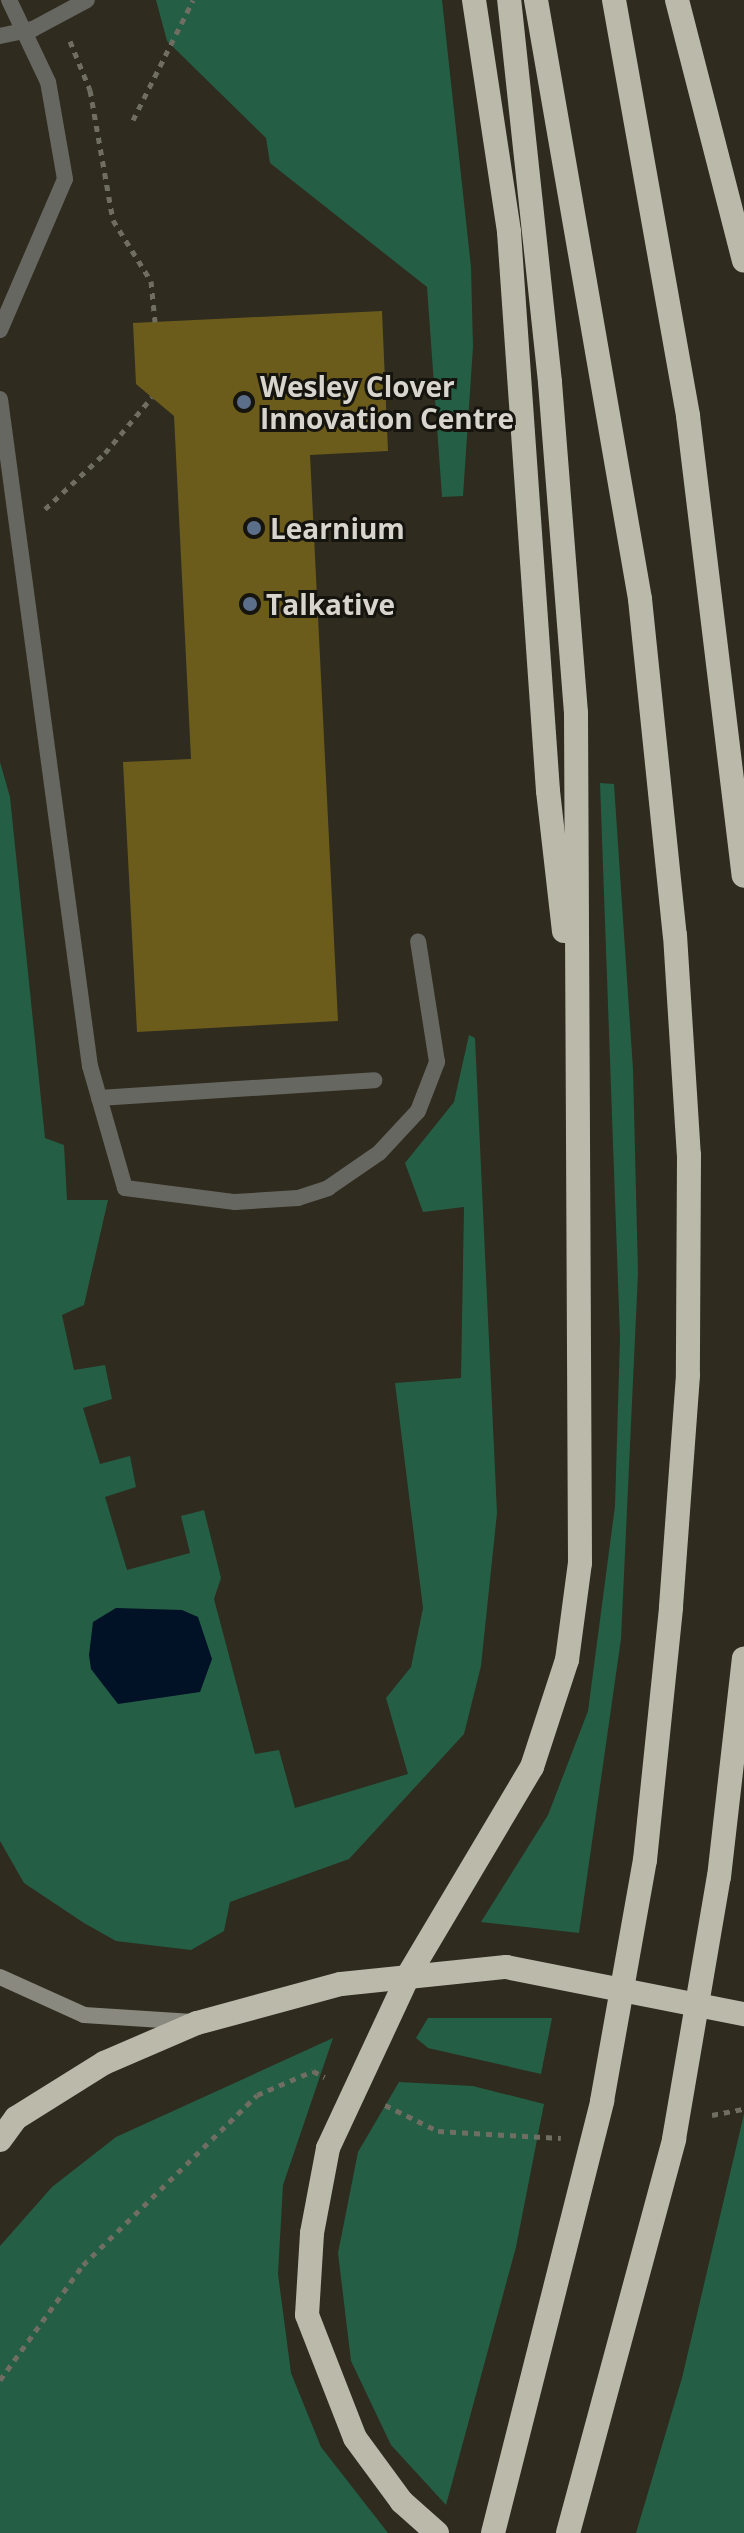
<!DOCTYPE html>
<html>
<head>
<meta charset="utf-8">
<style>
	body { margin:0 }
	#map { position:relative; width:744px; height:2533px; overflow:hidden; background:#2f2b1f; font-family:"Open Sans",sans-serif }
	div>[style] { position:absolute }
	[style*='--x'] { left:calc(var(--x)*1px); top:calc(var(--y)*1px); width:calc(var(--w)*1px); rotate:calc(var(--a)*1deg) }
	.green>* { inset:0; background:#245e45 }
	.water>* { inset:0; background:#011126 }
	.building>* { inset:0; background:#6b5c1c }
	.path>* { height:5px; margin-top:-2.5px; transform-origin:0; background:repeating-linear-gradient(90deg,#706d62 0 6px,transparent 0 12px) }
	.lane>* { height:16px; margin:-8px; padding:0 8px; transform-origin:8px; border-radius:8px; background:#676761 }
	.secondary>* { height:16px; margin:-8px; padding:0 8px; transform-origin:8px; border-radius:8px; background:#89897f }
	.highway>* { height:24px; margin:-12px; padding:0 12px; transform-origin:12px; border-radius:12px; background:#bbbaaa }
	.highway-bridge>* { height:24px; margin:-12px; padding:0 12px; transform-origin:12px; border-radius:12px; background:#bbbaaa }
	.dots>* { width:22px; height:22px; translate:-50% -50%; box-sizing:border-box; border:4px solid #15140e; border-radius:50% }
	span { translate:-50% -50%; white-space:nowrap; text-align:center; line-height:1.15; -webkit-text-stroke:6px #15140e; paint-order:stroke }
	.poi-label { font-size:28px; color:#d7d5cd; font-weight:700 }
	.left { translate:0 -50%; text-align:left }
</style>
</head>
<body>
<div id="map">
	<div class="green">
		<div style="clip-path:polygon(156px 0,442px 0,471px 267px,473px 347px,463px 496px,442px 497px,427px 287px,270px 163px,266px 138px,167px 41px)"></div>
		<div style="clip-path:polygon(0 762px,10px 797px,45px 1138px,64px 1145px,67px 1200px,108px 1200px,84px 1305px,62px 1315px,74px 1370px,105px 1365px,112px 1399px,83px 1408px,100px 1464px,130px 1456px,136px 1487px,105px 1497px,127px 1570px,190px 1553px,181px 1516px,204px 1510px,221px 1578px,214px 1599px,255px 1754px,279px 1750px,295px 1808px,408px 1774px,386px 1698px,411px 1667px,423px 1608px,395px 1383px,461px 1378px,464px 1207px,423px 1212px,405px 1163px,454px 1102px,469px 1035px,475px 1038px,497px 1513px,481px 1666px,464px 1734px,349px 1859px,230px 1902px,224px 1931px,191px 1950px,116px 1941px,84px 1923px,24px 1883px,0 1841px)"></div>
		<div style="clip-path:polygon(600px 783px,614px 784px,633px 1069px,638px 1273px,621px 1639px,579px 1933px,481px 1922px,548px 1815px,588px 1711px,615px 1506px,620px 1338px)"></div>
		<div style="clip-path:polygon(428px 2018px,552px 2018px,541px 2074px,428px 2048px,416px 2038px)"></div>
		<div style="clip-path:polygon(333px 2038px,283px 2185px,278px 2274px,291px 2373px,321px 2447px,388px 2533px,0 2533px,0 2246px,52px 2187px,116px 2137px)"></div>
		<div style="clip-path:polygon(399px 2082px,473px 2086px,544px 2104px,516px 2247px,446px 2505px,391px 2445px,351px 2361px,338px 2253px,358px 2152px)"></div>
		<div style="clip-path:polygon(744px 2114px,744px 2533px,636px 2533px,682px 2378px)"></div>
	</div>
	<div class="water">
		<div style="clip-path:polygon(116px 1608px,182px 1610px,198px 1617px,212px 1659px,200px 1692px,118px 1704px,91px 1669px,89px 1655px,93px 1622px)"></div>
	</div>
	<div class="building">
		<div style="clip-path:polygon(382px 311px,388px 451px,310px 455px,338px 1021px,137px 1032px,123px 762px,191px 759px,174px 416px,136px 384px,133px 323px)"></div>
	</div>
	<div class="path">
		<div style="--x:70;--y:41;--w:53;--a:67.8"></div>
		<div style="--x:90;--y:90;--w:132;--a:80"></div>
		<div style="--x:113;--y:220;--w:72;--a:58.1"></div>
		<div style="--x:151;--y:281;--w:41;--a:84.4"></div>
		<div style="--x:133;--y:120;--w:134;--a:-63.4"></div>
		<div style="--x:45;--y:509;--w:82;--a:-43"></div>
		<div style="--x:105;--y:453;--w:73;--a:-50"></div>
		<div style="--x:385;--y:2105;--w:59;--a:26.1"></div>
		<div style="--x:438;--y:2131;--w:123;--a:3.3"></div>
		<div style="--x:712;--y:2115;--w:33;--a:-11"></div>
		<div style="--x:0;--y:2380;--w:142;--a:-54.2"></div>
		<div style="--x:83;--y:2265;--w:243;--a:-44.3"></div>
		<div style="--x:257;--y:2095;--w:61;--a:-23.2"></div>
		<div style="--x:313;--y:2071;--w:13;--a:27"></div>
	</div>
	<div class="lane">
		<div style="--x:0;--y:36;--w:34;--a:-12"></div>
		<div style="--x:33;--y:29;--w:61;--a:-28.2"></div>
		<div style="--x:0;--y:330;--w:164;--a:-66.7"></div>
		<div style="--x:65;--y:179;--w:98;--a:-99.9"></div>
		<div style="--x:48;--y:82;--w:91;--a:-115.4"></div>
		<div style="--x:0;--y:399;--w:673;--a:82.32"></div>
		<div style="--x:90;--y:1066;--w:127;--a:74"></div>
		<div style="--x:125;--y:1188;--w:111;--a:7.3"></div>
		<div style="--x:235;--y:1202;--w:63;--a:-3.6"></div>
		<div style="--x:298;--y:1198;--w:32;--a:-18"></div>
		<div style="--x:328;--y:1188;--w:62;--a:-34.5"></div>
		<div style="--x:379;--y:1153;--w:57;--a:-47.1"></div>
		<div style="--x:418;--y:1111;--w:53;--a:-68.8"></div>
		<div style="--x:437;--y:1062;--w:122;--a:-98.9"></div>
		<div style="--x:99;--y:1098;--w:276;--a:-3.7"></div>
	</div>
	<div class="secondary">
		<div style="--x:0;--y:1977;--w:92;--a:24.3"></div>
		<div style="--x:84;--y:2015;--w:109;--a:3.7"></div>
	</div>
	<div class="highway">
		<div style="--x:474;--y:0;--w:235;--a:81.4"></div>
		<div style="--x:509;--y:232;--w:560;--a:86.01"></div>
		<div style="--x:548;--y:791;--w:141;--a:83.5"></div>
		<div style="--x:536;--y:0;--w:608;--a:80.15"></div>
		<div style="--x:640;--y:599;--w:338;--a:84.1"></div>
		<div style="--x:675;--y:935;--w:220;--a:86.4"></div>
		<div style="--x:689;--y:1155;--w:220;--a:90.3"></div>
		<div style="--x:688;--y:1375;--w:233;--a:94.2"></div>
		<div style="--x:614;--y:0;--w:423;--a:79.9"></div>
		<div style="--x:688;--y:416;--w:463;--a:83.1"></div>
		<div style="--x:677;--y:0;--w:269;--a:75.6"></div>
		<div style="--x:0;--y:2140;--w:27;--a:-54"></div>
		<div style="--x:16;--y:2118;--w:104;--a:-32"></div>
		<div style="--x:104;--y:2063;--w:101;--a:-23.3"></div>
		<div style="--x:197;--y:2023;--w:149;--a:-15.2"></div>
		<div style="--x:341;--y:1984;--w:166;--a:-5.9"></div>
		<div style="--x:506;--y:1967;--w:243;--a:11.2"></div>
		<div style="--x:437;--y:2533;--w:47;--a:-138.5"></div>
		<div style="--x:402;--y:2502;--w:79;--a:-126.3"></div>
		<div style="--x:355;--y:2438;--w:132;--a:-111.3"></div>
		<div style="--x:307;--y:2315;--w:82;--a:-86.5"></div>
		<div style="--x:312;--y:2233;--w:86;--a:-79.3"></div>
		<div style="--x:328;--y:2148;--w:192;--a:-65"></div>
		<div style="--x:409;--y:1974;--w:241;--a:-59.3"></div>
		<div style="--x:532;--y:1767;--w:113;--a:-71.9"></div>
		<div style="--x:567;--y:1660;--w:98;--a:-82.4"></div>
		<div style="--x:580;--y:1563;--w:850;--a:-90.27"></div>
		<div style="--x:576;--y:713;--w:332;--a:-94.5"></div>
		<div style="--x:550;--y:382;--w:384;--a:-96.1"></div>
	</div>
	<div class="highway-bridge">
		<div style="--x:493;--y:2533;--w:446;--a:-75.8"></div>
		<div style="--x:602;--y:2101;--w:245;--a:-79.9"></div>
		<div style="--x:645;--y:1860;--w:254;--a:-84.1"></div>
		<div style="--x:568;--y:2533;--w:408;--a:-74.9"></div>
		<div style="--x:674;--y:2139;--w:266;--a:-80.3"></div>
		<div style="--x:719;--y:1877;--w:220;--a:-83.5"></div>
	</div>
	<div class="dots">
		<div style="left:244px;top:402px;background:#5c6f8a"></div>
		<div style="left:254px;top:528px;background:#5c6f8a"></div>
		<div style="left:250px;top:604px;background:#5c6f8a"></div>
	</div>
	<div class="poi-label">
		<span class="left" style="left:260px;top:402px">Wesley Clover<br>Innovation Centre</span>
		<span class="left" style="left:270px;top:528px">Learnium</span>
		<span class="left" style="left:266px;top:604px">Talkative</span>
	</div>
</div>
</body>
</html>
